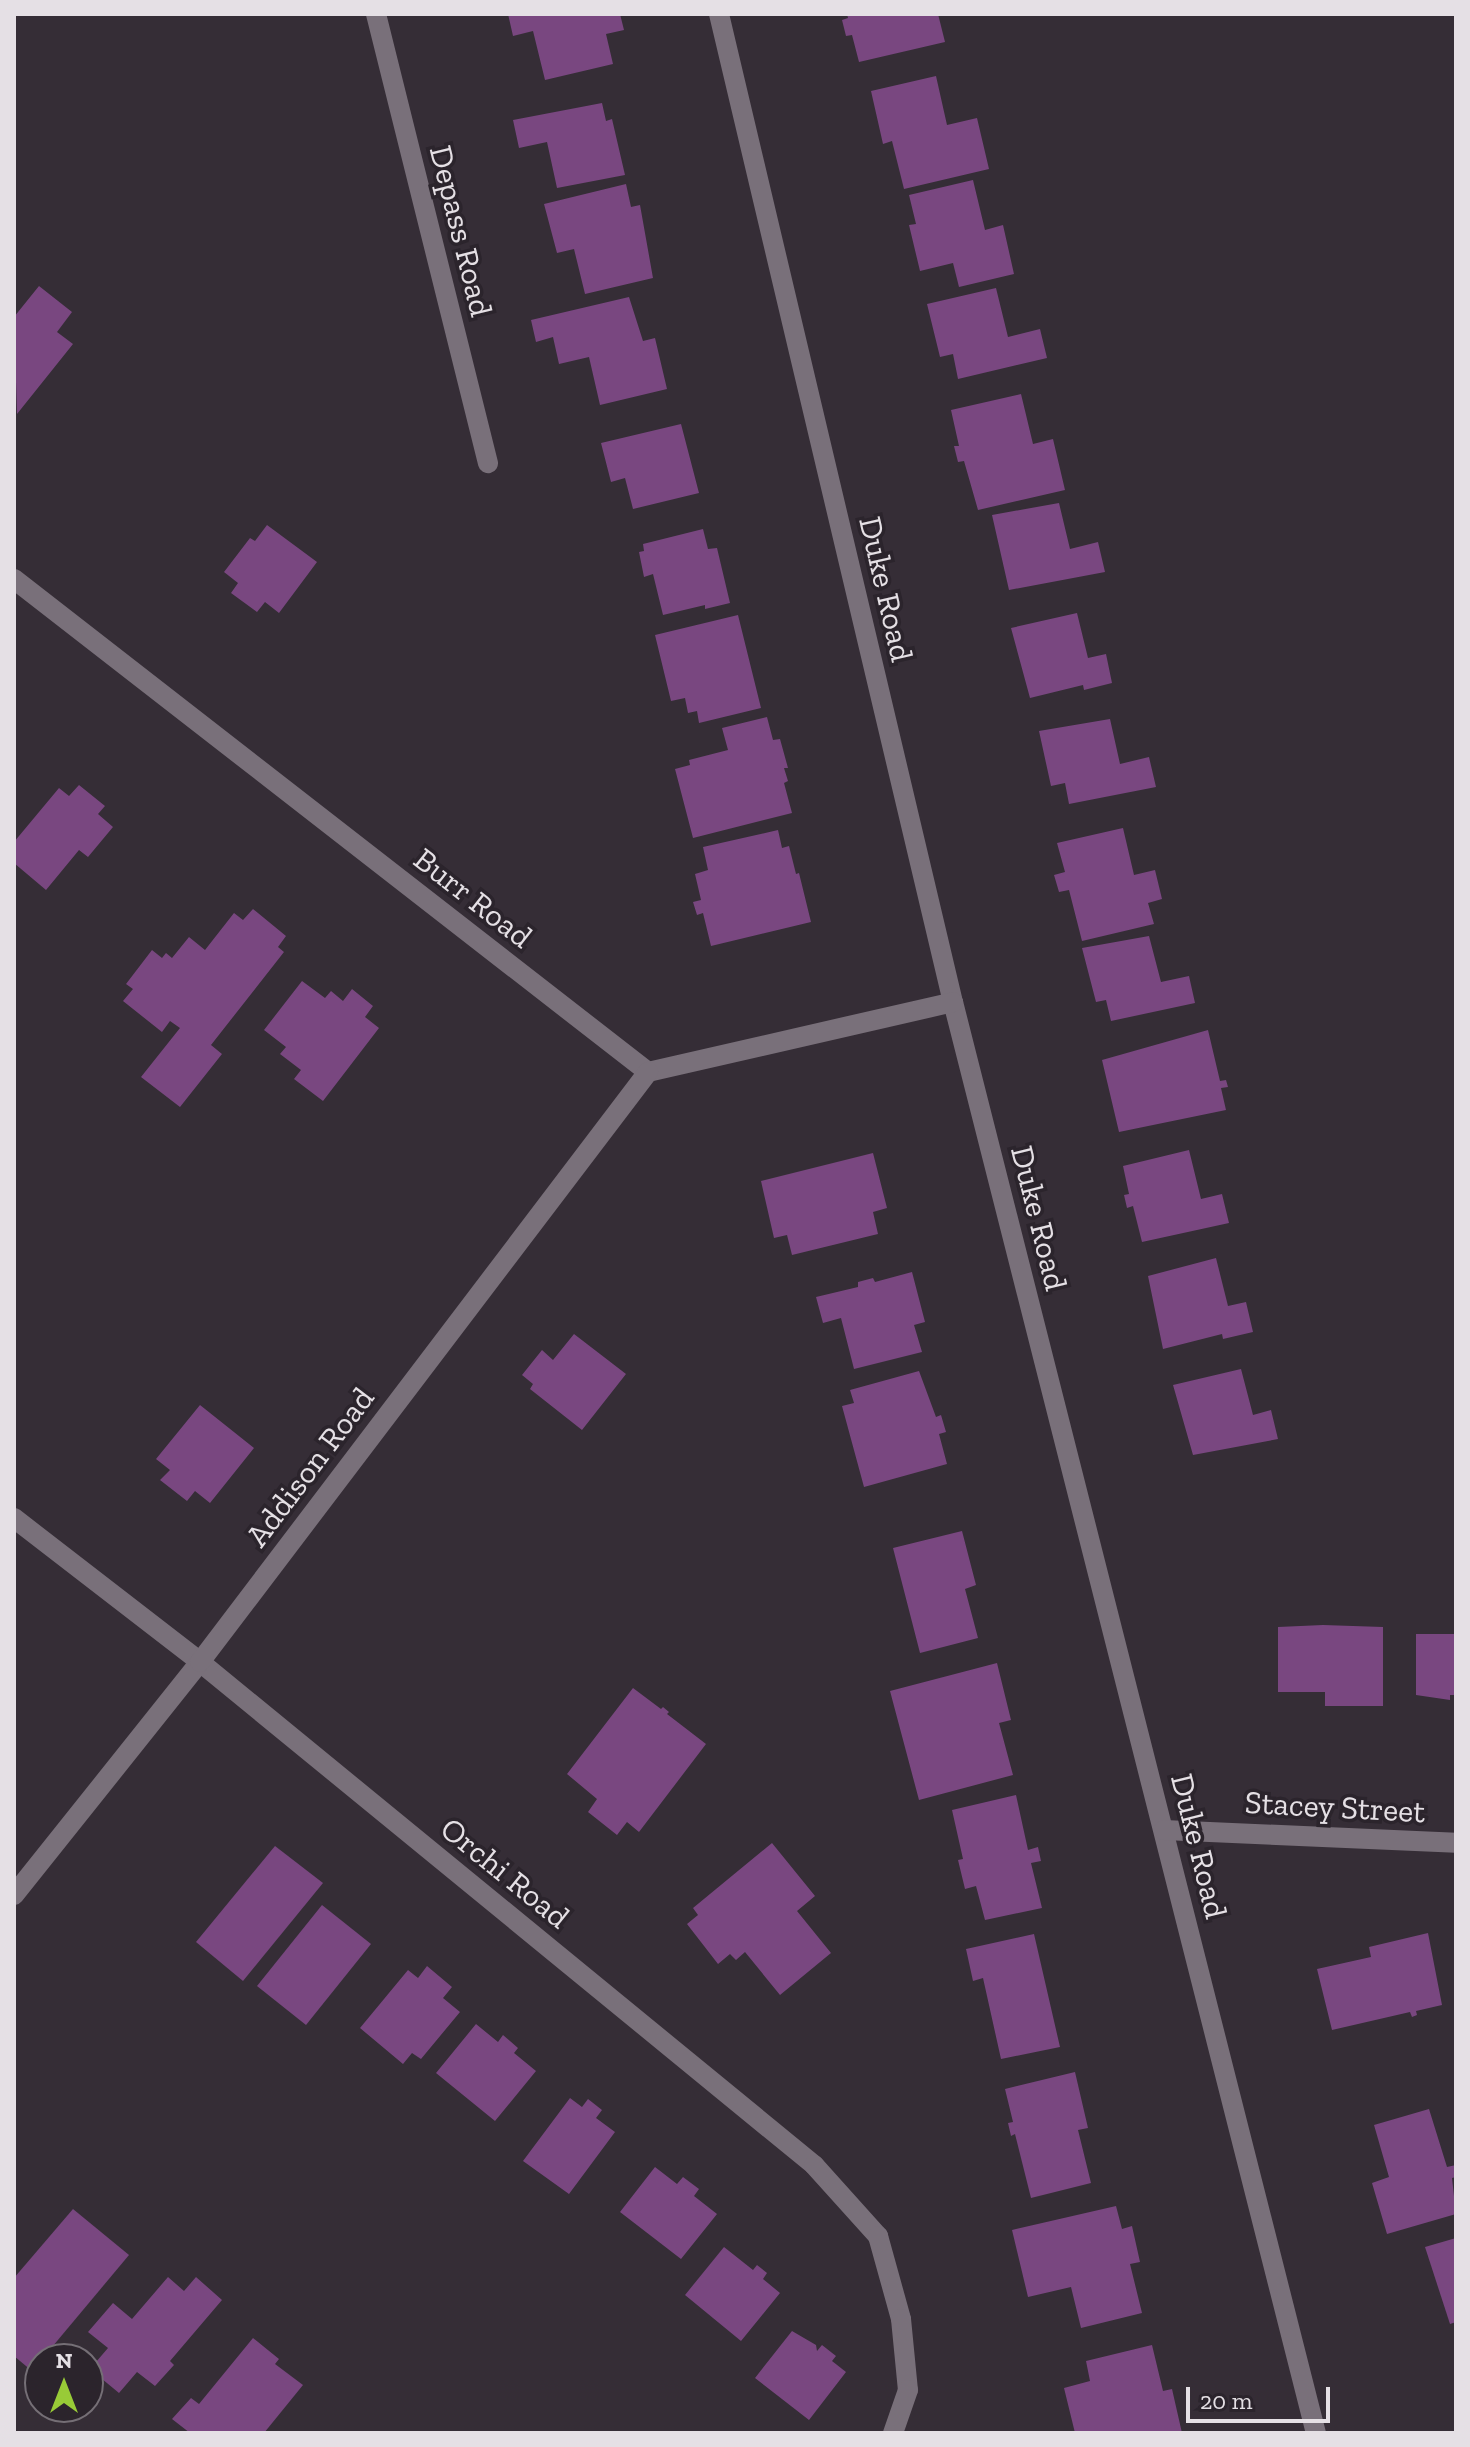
<!DOCTYPE html>
<html>
<head>
<meta charset="utf-8">
<style>
	body { margin:0 }
	#map { position:relative; width:1470px; height:2447px; overflow:hidden; background:#352d36; font-family:"Zilla Slab",serif }
	div>[style] { position:absolute }
	[style*='--x'] { left:calc(var(--x)*1px); top:calc(var(--y)*1px); width:calc(var(--w)*1px); rotate:calc(var(--a)*1deg) }
	.building>* { inset:0; background:#794780 }
	.minor>* { height:20px; margin:-10px; padding:0 10px; transform-origin:10px; border-radius:10px; background:#79707a }
	span { translate:-50% -50%; white-space:nowrap; text-align:center; line-height:1.15; -webkit-text-stroke:7px #2b242c; paint-order:stroke }
	.street-label { font-size:32px; color:#e5e0e5 }
	.frame { position:absolute; inset:0; border:16px solid #e5e0e5; pointer-events:none }
	.north { position:absolute; left:24px; top:2343px; width:80px; height:80px; box-sizing:border-box; background:#2b242c; border:2px solid #756f76; border-radius:50%; rotate:0deg; font-size:22px; font-weight:700; line-height:32px; text-align:center; color:#e5e0e5 }
	.north::after { content:''; display:block; margin:auto; width:28px; height:36px; background:#98cb37; clip-path:polygon(50% 0,100% 100%,50% 72%,0 100%) }
	.scale { position:absolute; left:1186px; top:2387px; width:144px; height:36px; box-sizing:border-box; border:4px solid #e5e0e5; border-top:0; padding-left:10px; font-size:24px; line-height:28px; white-space:nowrap; color:#e5e0e5; -webkit-text-stroke:6px #2b242c; paint-order:stroke }
</style>
</head>
<body>
<div id="map">
	<div class="building">
		<div style="clip-path:polygon(508px 14px,620px 14px,624px 30px,606px 34px,613px 64px,545px 80px,533px 31px,513px 36px)"></div>
		<div style="clip-path:polygon(847px 14px,938px 14px,945px 42px,859px 62px,852px 35px,846px 36px,842px 20px,848px 18px)"></div>
		<div style="clip-path:polygon(936px 76px,947px 125px,977px 118px,989px 169px,904px 189px,892px 141px,883px 144px,871px 91px)"></div>
		<div style="clip-path:polygon(602px 103px,606px 121px,612px 119px,625px 175px,557px 188px,547px 142px,519px 148px,513px 120px)"></div>
		<div style="clip-path:polygon(973px 180px,985px 230px,1003px 225px,1014px 274px,959px 287px,953px 263px,920px 271px,909px 225px,916px 224px,909px 195px)"></div>
		<div style="clip-path:polygon(626px 184px,631px 207px,640px 205px,653px 278px,585px 294px,574px 249px,557px 253px,544px 204px)"></div>
		<div style="clip-path:polygon(39px 286px,72px 312px,57px 332px,73px 344px,17px 414px,14px 317px)"></div>
		<div style="clip-path:polygon(996px 288px,1008px 337px,1040px 329px,1047px 358px,958px 379px,953px 354px,940px 357px,927px 304px)"></div>
		<div style="clip-path:polygon(629px 297px,643px 341px,655px 338px,667px 389px,600px 405px,589px 357px,559px 364px,553px 337px,536px 342px,531px 320px)"></div>
		<div style="clip-path:polygon(1021px 394px,1033px 444px,1053px 439px,1065px 490px,978px 510px,964px 461px,958px 462px,954px 446px,959px 446px,951px 410px)"></div>
		<div style="clip-path:polygon(681px 424px,699px 493px,633px 509px,625px 478px,611px 482px,601px 443px)"></div>
		<div style="clip-path:polygon(1059px 503px,1070px 549px,1098px 542px,1105px 572px,1009px 590px,992px 515px)"></div>
		<div style="clip-path:polygon(267px 525px,317px 562px,279px 613px,265px 602px,257px 612px,231px 593px,238px 583px,224px 572px,250px 538px,255px 541px)"></div>
		<div style="clip-path:polygon(703px 529px,708px 549px,717px 548px,730px 603px,705px 609px,705px 605px,663px 615px,653px 574px,644px 577px,639px 552px,644px 551px,643px 544px)"></div>
		<div style="clip-path:polygon(1077px 613px,1088px 658px,1106px 654px,1112px 683px,1084px 690px,1083px 685px,1030px 698px,1011px 628px)"></div>
		<div style="clip-path:polygon(738px 615px,761px 708px,699px 723px,697px 711px,688px 713px,685px 698px,671px 701px,655px 635px)"></div>
		<div style="clip-path:polygon(767px 717px,773px 740px,780px 739px,788px 768px,784px 768px,788px 781px,784px 783px,792px 813px,693px 838px,675px 769px,690px 765px,689px 760px,728px 750px,722px 728px)"></div>
		<div style="clip-path:polygon(1110px 719px,1120px 764px,1149px 757px,1156px 787px,1069px 804px,1065px 783px,1051px 786px,1039px 731px)"></div>
		<div style="clip-path:polygon(79px 785px,105px 806px,98px 814px,113px 827px,88px 857px,79px 850px,46px 890px,14px 863px,14px 842px,59px 788px,69px 796px)"></div>
		<div style="clip-path:polygon(1123px 828px,1134px 875px,1155px 870px,1162px 899px,1148px 903px,1154px 924px,1082px 941px,1069px 890px,1059px 892px,1054px 875px,1065px 872px,1057px 843px)"></div>
		<div style="clip-path:polygon(778px 830px,782px 848px,789px 846px,796px 874px,799px 873px,811px 922px,711px 946px,703px 913px,697px 915px,693px 902px,701px 900px,695px 874px,708px 870px,703px 847px)"></div>
		<div style="clip-path:polygon(253px 909px,286px 936px,278px 947px,284px 952px,211px 1045px,222px 1054px,180px 1107px,141px 1077px,180px 1028px,170px 1021px,162px 1032px,123px 1001px,133px 989px,126px 984px,152px 950px,162px 958px,166px 953px,172px 958px,189px 937px,205px 950px,234px 913px,243px 920px)"></div>
		<div style="clip-path:polygon(1149px 936px,1161px 982px,1189px 976px,1195px 1003px,1111px 1021px,1106px 1000px,1096px 1002px,1082px 948px)"></div>
		<div style="clip-path:polygon(302px 981px,325px 998px,331px 991px,343px 1001px,352px 989px,373px 1006px,365px 1017px,379px 1028px,323px 1101px,294px 1079px,301px 1070px,280px 1054px,286px 1047px,264px 1030px)"></div>
		<div style="clip-path:polygon(1208px 1030px,1220px 1081px,1226px 1080px,1228px 1087px,1221px 1088px,1226px 1110px,1119px 1132px,1102px 1060px)"></div>
		<div style="clip-path:polygon(1189px 1150px,1201px 1199px,1222px 1194px,1229px 1223px,1142px 1242px,1133px 1206px,1127px 1208px,1124px 1195px,1129px 1194px,1123px 1166px)"></div>
		<div style="clip-path:polygon(873px 1153px,887px 1208px,873px 1212px,878px 1234px,792px 1255px,787px 1235px,774px 1238px,761px 1181px)"></div>
		<div style="clip-path:polygon(1216px 1258px,1228px 1306px,1246px 1302px,1253px 1332px,1223px 1339px,1222px 1334px,1163px 1349px,1148px 1276px)"></div>
		<div style="clip-path:polygon(912px 1272px,925px 1322px,914px 1325px,922px 1352px,854px 1369px,841px 1318px,823px 1323px,816px 1297px,858px 1287px,858px 1282px,873px 1278px,875px 1282px)"></div>
		<div style="clip-path:polygon(574px 1334px,626px 1374px,582px 1430px,530px 1389px,533px 1384px,522px 1375px,542px 1350px,553px 1360px)"></div>
		<div style="clip-path:polygon(1241px 1369px,1253px 1415px,1271px 1410px,1278px 1439px,1193px 1455px,1173px 1385px)"></div>
		<div style="clip-path:polygon(919px 1371px,936px 1417px,941px 1415px,946px 1432px,939px 1434px,947px 1464px,864px 1487px,842px 1406px,854px 1403px,850px 1390px)"></div>
		<div style="clip-path:polygon(200px 1405px,254px 1448px,210px 1503px,195px 1491px,187px 1501px,160px 1480px,170px 1470px,156px 1459px)"></div>
		<div style="clip-path:polygon(962px 1531px,976px 1585px,965px 1589px,978px 1638px,920px 1653px,893px 1548px)"></div>
		<div style="clip-path:polygon(1323px 1625px,1383px 1627px,1383px 1706px,1325px 1706px,1325px 1692px,1278px 1692px,1278px 1627px)"></div>
		<div style="clip-path:polygon(1416px 1634px,1456px 1634px,1456px 1695px,1450px 1695px,1450px 1700px,1416px 1695px)"></div>
		<div style="clip-path:polygon(997px 1663px,1011px 1720px,999px 1723px,1013px 1775px,919px 1800px,890px 1691px)"></div>
		<div style="clip-path:polygon(633px 1688px,661px 1709px,663px 1707px,669px 1712px,667px 1714px,706px 1744px,639px 1832px,627px 1822px,617px 1835px,588px 1812px,597px 1799px,567px 1774px)"></div>
		<div style="clip-path:polygon(1016px 1795px,1028px 1850px,1038px 1847px,1041px 1861px,1031px 1863px,1042px 1908px,985px 1920px,976px 1886px,965px 1889px,958px 1860px,963px 1859px,952px 1810px)"></div>
		<div style="clip-path:polygon(772px 1843px,815px 1896px,797px 1911px,831px 1953px,780px 1995px,745px 1952px,736px 1960px,730px 1954px,718px 1964px,687px 1924px,698px 1915px,693px 1908px)"></div>
		<div style="clip-path:polygon(275px 1846px,323px 1883px,243px 1981px,196px 1942px)"></div>
		<div style="clip-path:polygon(322px 1905px,371px 1944px,306px 2025px,257px 1986px)"></div>
		<div style="clip-path:polygon(1428px 1933px,1442px 2005px,1416px 2011px,1417px 2015px,1412px 2017px,1410px 2012px,1332px 2030px,1317px 1969px,1371px 1957px,1369px 1947px)"></div>
		<div style="clip-path:polygon(1034px 1934px,1060px 2047px,1001px 2059px,983px 1978px,973px 1981px,966px 1949px)"></div>
		<div style="clip-path:polygon(427px 1966px,452px 1987px,443px 1998px,460px 2012px,421px 2059px,412px 2053px,403px 2064px,360px 2028px,408px 1970px,418px 1978px)"></div>
		<div style="clip-path:polygon(476px 2024px,498px 2042px,503px 2035px,518px 2048px,514px 2053px,536px 2071px,495px 2121px,436px 2073px)"></div>
		<div style="clip-path:polygon(1075px 2072px,1088px 2128px,1078px 2130px,1091px 2183px,1031px 2198px,1015px 2134px,1011px 2136px,1008px 2123px,1013px 2122px,1005px 2089px)"></div>
		<div style="clip-path:polygon(570px 2098px,582px 2107px,588px 2099px,602px 2110px,596px 2118px,615px 2132px,569px 2194px,523px 2161px)"></div>
		<div style="clip-path:polygon(1429px 2109px,1447px 2167px,1456px 2165px,1456px 2177px,1452px 2178px,1456px 2214px,1387px 2234px,1372px 2183px,1389px 2177px,1374px 2125px)"></div>
		<div style="clip-path:polygon(655px 2167px,677px 2184px,683px 2177px,699px 2189px,694px 2196px,717px 2214px,681px 2259px,620px 2212px)"></div>
		<div style="clip-path:polygon(1116px 2206px,1122px 2229px,1132px 2226px,1140px 2262px,1130px 2264px,1142px 2313px,1081px 2328px,1071px 2287px,1028px 2297px,1012px 2230px)"></div>
		<div style="clip-path:polygon(73px 2209px,129px 2255px,32px 2371px,14px 2356px,14px 2278px)"></div>
		<div style="clip-path:polygon(1456px 2238px,1456px 2322px,1450px 2324px,1425px 2247px)"></div>
		<div style="clip-path:polygon(724px 2247px,753px 2270px,757px 2265px,767px 2273px,763px 2279px,780px 2293px,741px 2341px,685px 2295px)"></div>
		<div style="clip-path:polygon(168px 2277px,184px 2291px,196px 2277px,222px 2300px,170px 2361px,174px 2365px,155px 2386px,137px 2372px,119px 2393px,90px 2369px,108px 2348px,88px 2332px,113px 2303px,132px 2319px)"></div>
		<div style="clip-path:polygon(792px 2331px,816px 2345px,817px 2351px,822px 2345px,836px 2356px,832px 2361px,846px 2372px,809px 2420px,755px 2378px)"></div>
		<div style="clip-path:polygon(253px 2338px,279px 2359px,275px 2364px,303px 2385px,264px 2433px,190px 2433px,172px 2419px,191px 2398px,199px 2404px)"></div>
		<div style="clip-path:polygon(1152px 2345px,1163px 2391px,1172px 2389px,1182px 2433px,1075px 2433px,1064px 2388px,1090px 2381px,1086px 2361px)"></div>
	</div>
	<div class="minor">
		<div style="--x:376;--y:14;--w:463;--a:76"></div>
		<div style="--x:719;--y:14;--w:1015;--a:76.68"></div>
		<div style="--x:953;--y:1002;--w:1476;--a:75.77"></div>
		<div style="--x:14;--y:579;--w:803;--a:37.87"></div>
		<div style="--x:648;--y:1072;--w:313;--a:-12.9"></div>
		<div style="--x:14;--y:1518;--w:235;--a:37.7"></div>
		<div style="--x:200;--y:1662;--w:794;--a:39.32"></div>
		<div style="--x:814;--y:2165;--w:96;--a:48"></div>
		<div style="--x:878;--y:2236;--w:86;--a:74.5"></div>
		<div style="--x:901;--y:2319;--w:71;--a:84.4"></div>
		<div style="--x:908;--y:2390;--w:46;--a:109.2"></div>
		<div style="--x:1164;--y:1830;--w:292;--a:2.5"></div>
		<div style="--x:14;--y:1895;--w:298;--a:-51.4"></div>
		<div style="--x:200;--y:1662;--w:741;--a:-52.79"></div>
	</div>
	<div class="street-label">
		<span style="left:461px;top:231px;rotate:76deg">Depass Road</span>
		<span style="left:886px;top:589px;rotate:77deg">Duke Road</span>
		<span style="left:473px;top:898px;rotate:38deg">Burr Road</span>
		<span style="left:1039px;top:1218px;rotate:76deg">Duke Road</span>
		<span style="left:310px;top:1467px;rotate:-53deg">Addison Road</span>
		<span style="left:1335px;top:1807px;rotate:3deg">Stacey Street</span>
		<span style="left:1199px;top:1846px;rotate:76deg">Duke Road</span>
		<span style="left:505px;top:1873px;rotate:39deg">Orchi Road</span>
	</div>
	<div class="frame"></div>
	<div class="north">N</div>
	<div class="scale">20 m</div>
</div>
</body>
</html>
